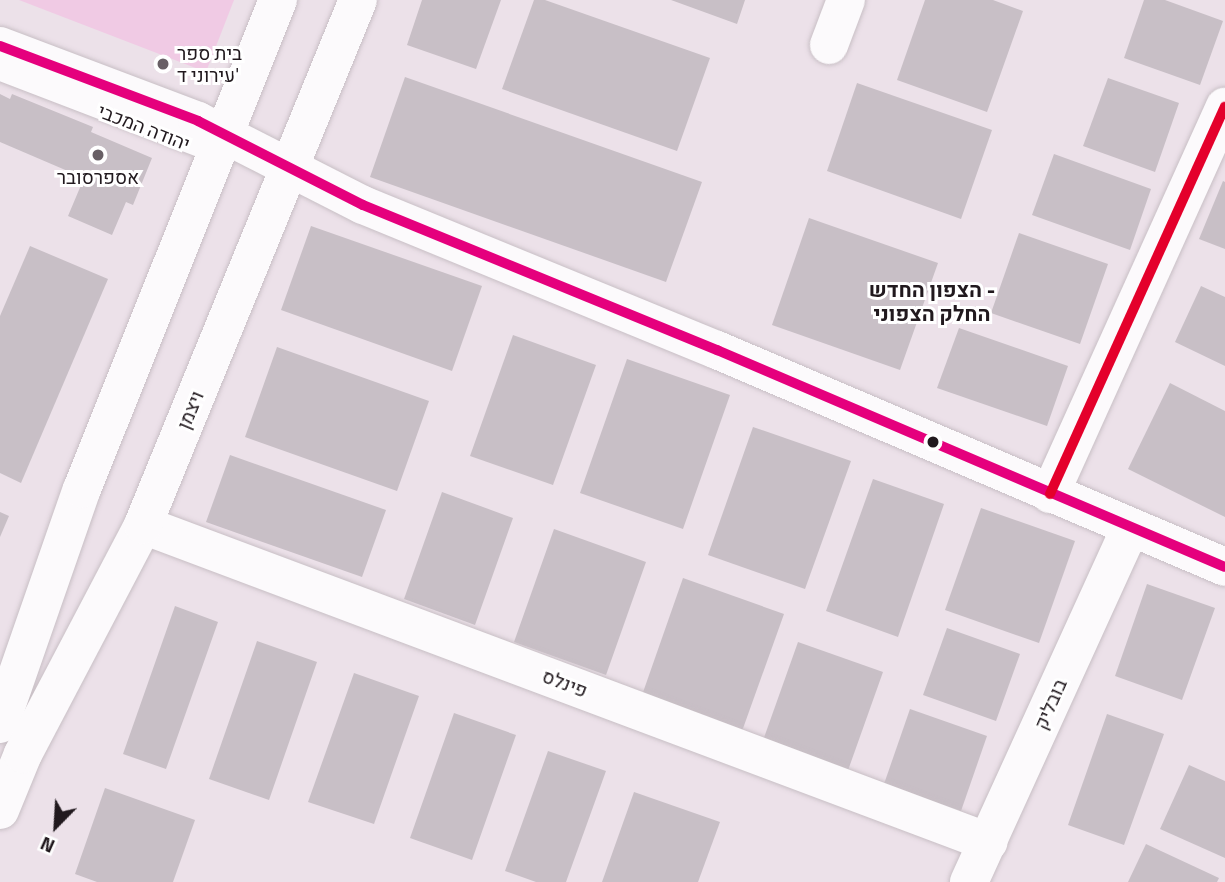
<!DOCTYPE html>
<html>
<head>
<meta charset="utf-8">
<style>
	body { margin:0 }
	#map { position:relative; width:1225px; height:882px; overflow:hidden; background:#ece1e9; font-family:"Titillium Web",Heebo,sans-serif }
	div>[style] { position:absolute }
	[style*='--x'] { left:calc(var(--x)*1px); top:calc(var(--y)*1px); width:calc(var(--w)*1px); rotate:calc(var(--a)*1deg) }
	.green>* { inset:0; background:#f0cae4 }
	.building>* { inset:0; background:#c8bfc6 }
	.roads { filter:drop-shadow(0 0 2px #c8bfc5) drop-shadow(0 0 2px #c8bfc5) }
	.service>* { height:19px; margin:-9.5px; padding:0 9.5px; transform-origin:9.5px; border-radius:9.5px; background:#fcfafc }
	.minor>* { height:38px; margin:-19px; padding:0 19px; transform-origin:19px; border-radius:19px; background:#fcfafc }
	.tertiary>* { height:38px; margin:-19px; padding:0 19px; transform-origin:19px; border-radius:19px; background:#fcfafc }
	.bus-1>* { height:10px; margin:-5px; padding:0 5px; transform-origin:5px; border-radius:5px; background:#e5007d }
	.bus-2>* { height:10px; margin:-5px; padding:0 5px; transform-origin:5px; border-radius:5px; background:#e4002b }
	.dots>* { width:19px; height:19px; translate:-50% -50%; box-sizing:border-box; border:4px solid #fff; border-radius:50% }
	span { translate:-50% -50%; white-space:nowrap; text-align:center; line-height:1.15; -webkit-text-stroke:6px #fff; paint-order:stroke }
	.poi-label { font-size:19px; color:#21191e }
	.left { translate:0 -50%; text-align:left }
	.street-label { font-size:19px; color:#21191e }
	.neighbourhood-label { font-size:21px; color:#21191e; font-weight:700 }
	.north { position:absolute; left:21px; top:791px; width:70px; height:70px; -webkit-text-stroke:5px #fff; paint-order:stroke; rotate:204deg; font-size:19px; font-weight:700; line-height:28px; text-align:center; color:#21191e }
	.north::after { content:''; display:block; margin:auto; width:24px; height:32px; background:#21191e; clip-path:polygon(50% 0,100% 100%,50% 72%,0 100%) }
</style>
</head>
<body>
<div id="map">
	<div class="green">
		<div style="clip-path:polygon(19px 0,234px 0,206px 72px)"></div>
	</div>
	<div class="building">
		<div style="clip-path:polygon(422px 0,501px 0,476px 69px,407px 45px)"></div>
		<div style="clip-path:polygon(534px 0,545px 0,710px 58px,677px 151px,502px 89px)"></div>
		<div style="clip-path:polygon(671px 0,745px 0,737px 24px)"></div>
		<div style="clip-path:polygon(925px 0,993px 0,1023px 11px,987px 112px,897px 80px)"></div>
		<div style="clip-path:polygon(1144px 0,1165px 0,1223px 21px,1200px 85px,1124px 58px)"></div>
		<div style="clip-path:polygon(405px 77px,702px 182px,666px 282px,370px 177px)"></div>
		<div style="clip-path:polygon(1108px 78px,1179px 103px,1155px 172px,1083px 146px)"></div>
		<div style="clip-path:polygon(857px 83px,992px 130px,961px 219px,827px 171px)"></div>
		<div style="clip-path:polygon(0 94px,10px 99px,12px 94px,93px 127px,91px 132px,152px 158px,133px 205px,126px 202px,112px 235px,68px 216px,84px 178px,0 142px)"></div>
		<div style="clip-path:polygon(1054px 154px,1151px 189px,1130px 250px,1032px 215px)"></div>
		<div style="clip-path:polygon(1223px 181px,1225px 182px,1225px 249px,1199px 239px)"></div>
		<div style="clip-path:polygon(809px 218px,938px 263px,900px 370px,772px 325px)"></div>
		<div style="clip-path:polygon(311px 226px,482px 286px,452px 371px,281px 310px)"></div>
		<div style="clip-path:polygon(1019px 233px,1108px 264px,1080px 344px,991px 313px)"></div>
		<div style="clip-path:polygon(30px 246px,108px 279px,21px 483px,0 473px,0 316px)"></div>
		<div style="clip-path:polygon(1201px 286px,1225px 297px,1225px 366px,1175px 342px)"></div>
		<div style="clip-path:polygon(959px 328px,1068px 366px,1047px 426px,937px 388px)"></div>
		<div style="clip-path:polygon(513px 335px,596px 365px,553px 485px,470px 456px)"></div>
		<div style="clip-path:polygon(277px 347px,429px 401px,397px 491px,245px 437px)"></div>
		<div style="clip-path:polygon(627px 359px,730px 395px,683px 529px,580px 493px)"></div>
		<div style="clip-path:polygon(1170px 383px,1225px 411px,1225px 517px,1128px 469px)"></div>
		<div style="clip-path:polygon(753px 427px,851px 461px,805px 589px,708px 555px)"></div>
		<div style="clip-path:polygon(230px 455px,386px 510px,362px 577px,206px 522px)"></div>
		<div style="clip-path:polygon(873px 479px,944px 504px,898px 637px,826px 611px)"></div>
		<div style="clip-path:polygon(442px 492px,513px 518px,475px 625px,404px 599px)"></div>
		<div style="clip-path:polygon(981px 508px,1075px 541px,1039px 643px,945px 610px)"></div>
		<div style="clip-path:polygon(0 512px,9px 516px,0 537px)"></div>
		<div style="clip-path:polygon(554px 529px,646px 562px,606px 675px,514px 642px)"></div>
		<div style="clip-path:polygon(683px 578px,784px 614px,741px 734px,641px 698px)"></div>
		<div style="clip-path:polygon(1147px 584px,1215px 608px,1182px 700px,1115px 676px)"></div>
		<div style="clip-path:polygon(175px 606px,218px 622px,166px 769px,123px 754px)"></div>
		<div style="clip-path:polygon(947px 628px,1020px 654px,996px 721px,923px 695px)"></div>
		<div style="clip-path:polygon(257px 641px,317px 662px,269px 800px,209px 779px)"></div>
		<div style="clip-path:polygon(798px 642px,883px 672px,846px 776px,761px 746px)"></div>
		<div style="clip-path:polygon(354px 673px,419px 696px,374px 824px,308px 802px)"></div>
		<div style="clip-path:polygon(910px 709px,987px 736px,961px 811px,884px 784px)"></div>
		<div style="clip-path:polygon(454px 713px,516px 735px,472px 860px,410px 838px)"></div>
		<div style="clip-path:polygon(1107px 714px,1164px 734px,1124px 845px,1068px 825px)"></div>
		<div style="clip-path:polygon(548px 751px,606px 771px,566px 882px,536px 882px,505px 871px)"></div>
		<div style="clip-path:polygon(1189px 765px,1225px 781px,1225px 858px,1160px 829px)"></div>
		<div style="clip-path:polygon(105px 788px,195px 820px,173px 882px,97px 882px,75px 874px)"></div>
		<div style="clip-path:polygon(634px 792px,720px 822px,698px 882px,602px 882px)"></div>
		<div style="clip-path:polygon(1146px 844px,1219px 878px,1217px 882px,1128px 882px)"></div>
	</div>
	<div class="roads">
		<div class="service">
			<div style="--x:0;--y:71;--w:232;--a:20.9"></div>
		</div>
		<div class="minor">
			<div style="--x:829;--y:45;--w:48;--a:-69.3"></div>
			<div style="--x:1050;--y:494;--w:425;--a:-65.7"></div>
			<div style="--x:143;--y:525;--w:903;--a:20.56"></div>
			<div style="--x:969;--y:882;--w:390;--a:-65.5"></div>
		</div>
		<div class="tertiary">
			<div style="--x:0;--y:46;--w:212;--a:20.7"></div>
			<div style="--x:198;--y:121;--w:185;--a:27"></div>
			<div style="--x:363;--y:205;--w:383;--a:22.3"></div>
			<div style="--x:717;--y:350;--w:552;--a:23.13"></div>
			<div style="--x:0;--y:724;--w:249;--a:-70.8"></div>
			<div style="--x:82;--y:489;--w:527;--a:-68.16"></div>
			<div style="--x:0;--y:810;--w:61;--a:-67.7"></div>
			<div style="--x:23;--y:754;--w:259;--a:-62.3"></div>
			<div style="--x:143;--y:525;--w:567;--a:-67.73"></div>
		</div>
	</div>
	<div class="bus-1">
		<div style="--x:0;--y:46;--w:212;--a:20.7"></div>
		<div style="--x:198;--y:121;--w:185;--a:27"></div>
		<div style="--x:363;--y:205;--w:383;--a:22.3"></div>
		<div style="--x:717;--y:350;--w:552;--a:23.13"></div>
	</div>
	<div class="bus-2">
		<div style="--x:1050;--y:494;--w:425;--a:-65.7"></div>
	</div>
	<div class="dots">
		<div style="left:163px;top:64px;background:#685f65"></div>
		<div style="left:98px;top:155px;background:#685f65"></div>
		<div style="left:933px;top:442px;background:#21191e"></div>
	</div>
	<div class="poi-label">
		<span class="left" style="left:177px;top:64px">בית ספר<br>עירוני ד'</span>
		<span style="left:98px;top:177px">אספרסובר</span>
	</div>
	<div class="street-label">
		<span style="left:144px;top:127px;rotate:21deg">יהודה המכבי</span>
		<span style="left:190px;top:410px;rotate:-67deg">ויצמן</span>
		<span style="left:565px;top:683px;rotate:21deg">פינלס</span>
		<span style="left:1050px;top:704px;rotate:-66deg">בובליק</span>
	</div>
	<div class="neighbourhood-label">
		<span style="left:932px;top:301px">הצפון החדש -<br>החלק הצפוני</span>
	</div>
	<div class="north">N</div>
</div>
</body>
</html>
